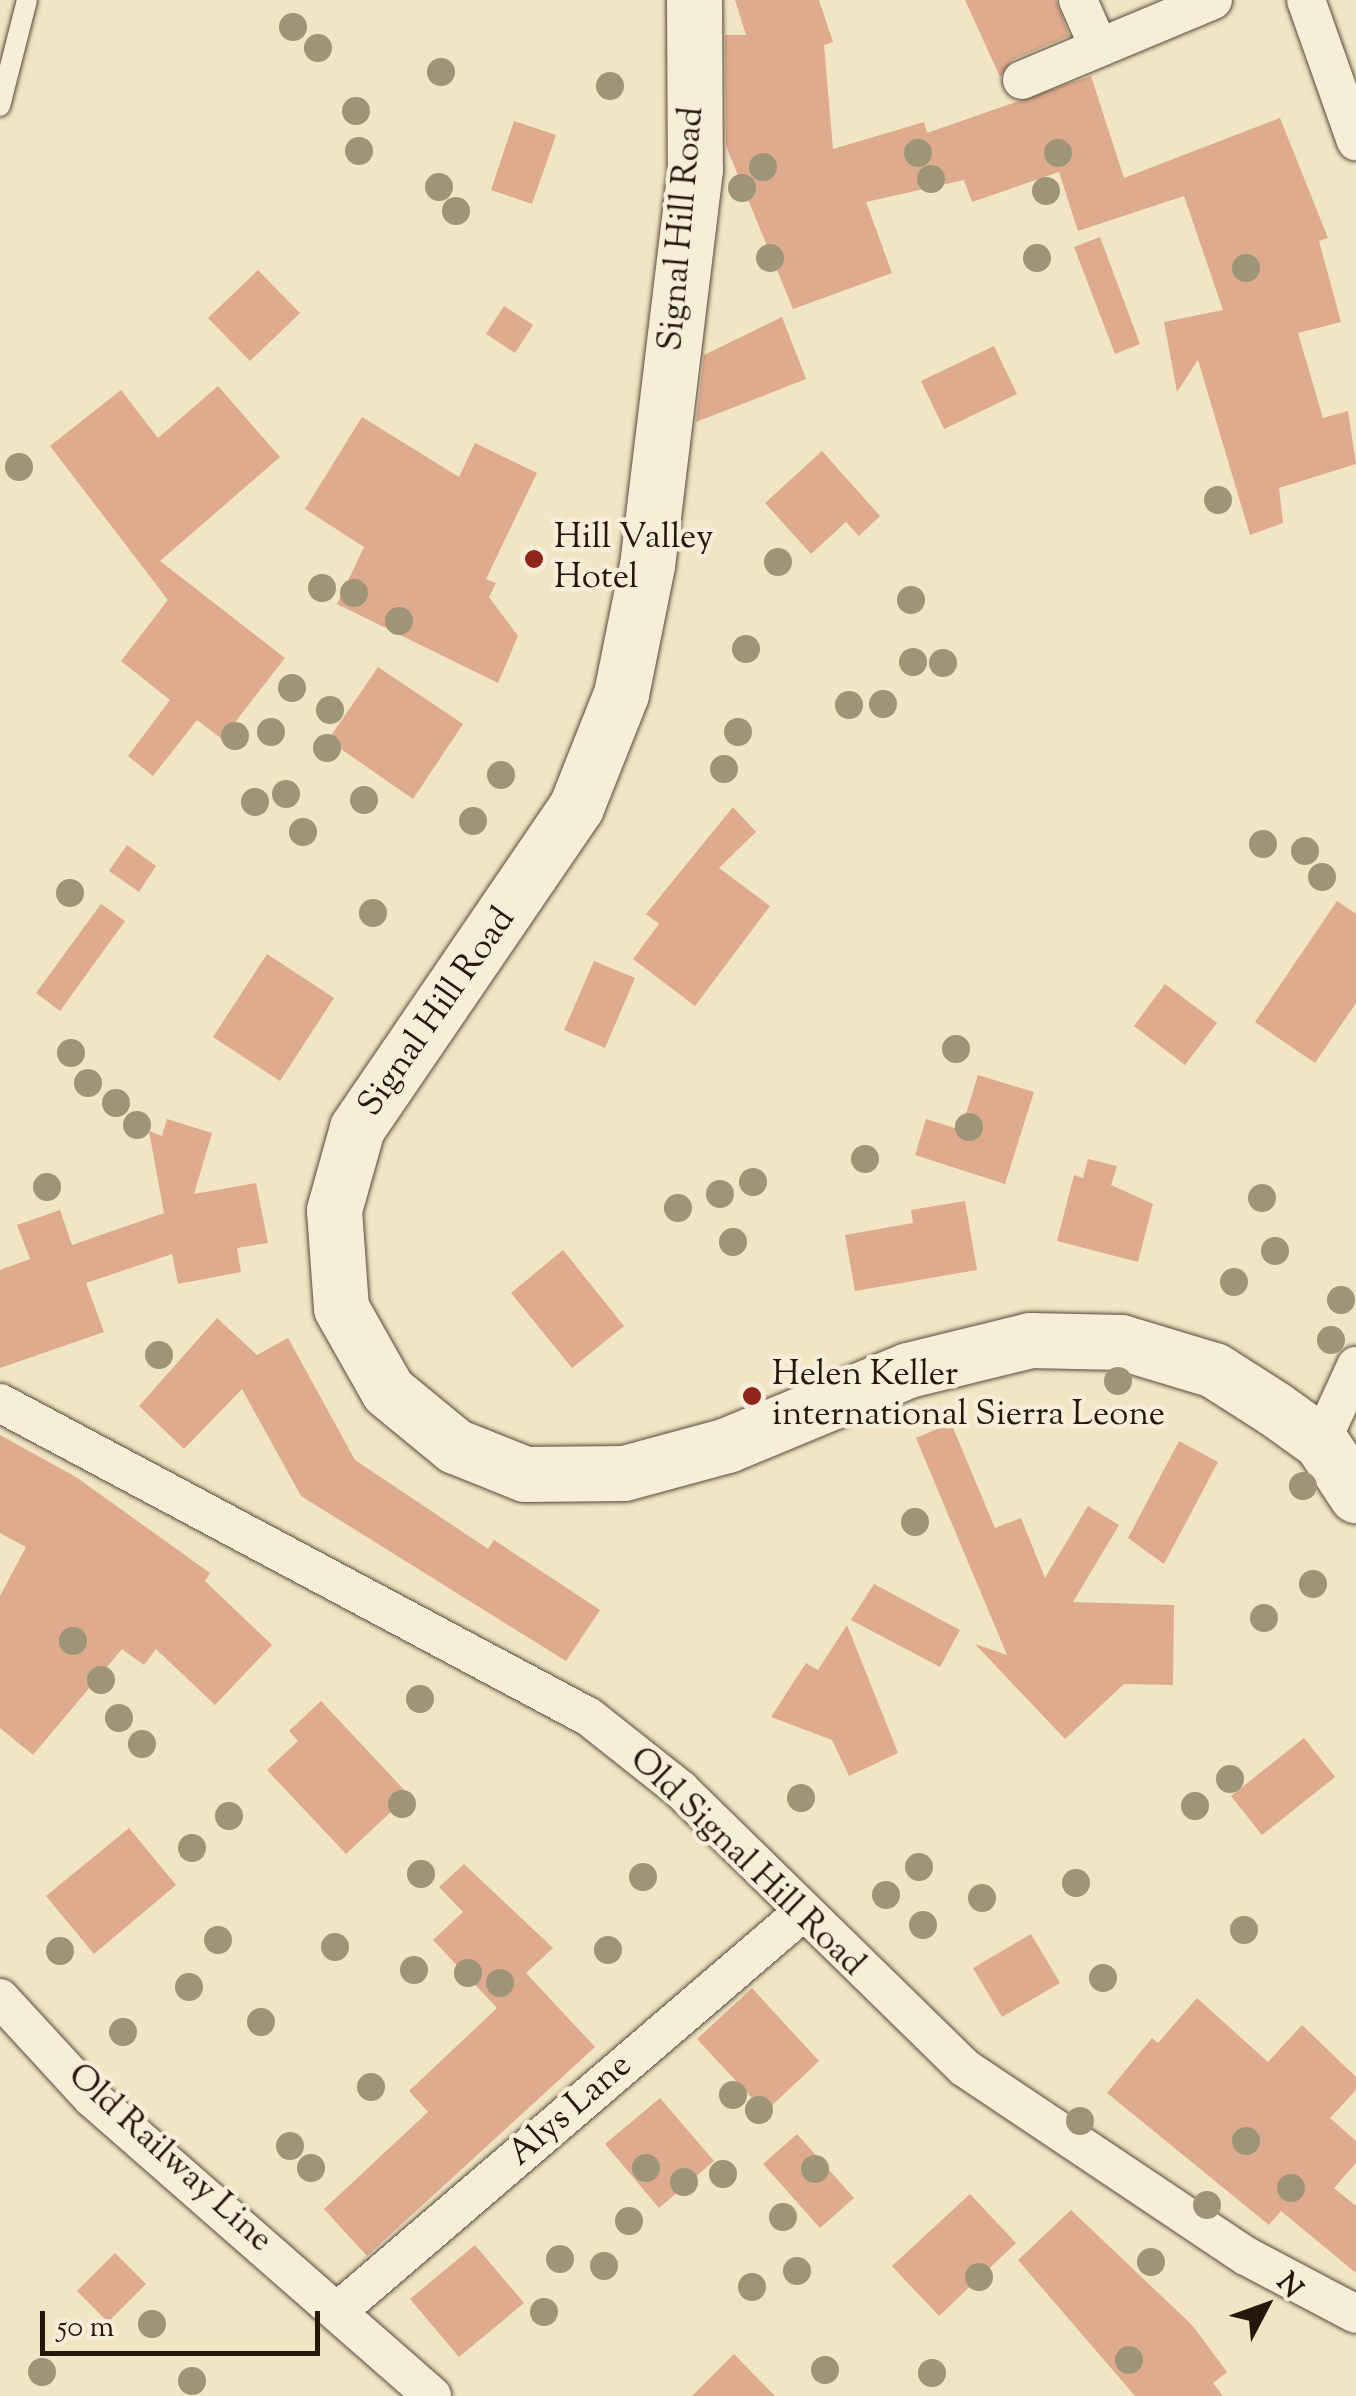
<!DOCTYPE html>
<html>
<head>
<meta charset="utf-8">
<style>
	body { margin:0 }
	#map { position:relative; width:1356px; height:2396px; overflow:hidden; background:#f1e5c4; font-family:"Sorts Mill Goudy",serif }
	div>[style] { position:absolute }
	[style*='--x'] { left:calc(var(--x)*1px); top:calc(var(--y)*1px); width:calc(var(--w)*1px); rotate:calc(var(--a)*1deg) }
	.building>* { inset:0; background:#deab8e }
	.roads { filter:drop-shadow(0 0 2px #5a4a39) drop-shadow(0 0 2px #5a4a39) }
	.lane>* { height:20px; margin:-10px; padding:0 10px; transform-origin:10px; border-radius:10px; background:#f6eed9 }
	.street>* { height:38px; margin:-19px; padding:0 19px; transform-origin:19px; border-radius:19px; background:#f6eed9 }
	.secondary>* { height:55px; margin:-27.5px; padding:0 27.5px; transform-origin:27.5px; border-radius:27.5px; background:#f6eed9 }
	.trees>* { width:28px; height:28px; margin:-14px; border-radius:50%; background:#9e9579 }
	.dots>* { width:28px; height:28px; translate:-50% -50%; box-sizing:border-box; border:5px solid #f6eed9; border-radius:50% }
	span { translate:-50% -50%; white-space:nowrap; text-align:center; line-height:1.15; -webkit-text-stroke:9px #f6eed9; paint-order:stroke }
	.street-label { font-size:35px; color:#27170b }
	.poi-label { font-size:35px; color:#27170b }
	.left { translate:0 -50%; text-align:left }
	.north { position:absolute; left:1216px; top:2256px; width:100px; height:100px; -webkit-text-stroke:8px #f6eed9; paint-order:stroke; rotate:49deg; font-size:28px; font-weight:700; line-height:40px; text-align:center; color:#27170b }
	.north::after { content:''; display:block; margin:auto; width:35px; height:45px; background:#27170b; clip-path:polygon(50% 0,100% 100%,50% 72%,0 100%) }
	.scale { position:absolute; left:40px; top:2311px; width:280px; height:45px; box-sizing:border-box; border:5px solid #27170b; border-top:0; padding-left:12px; font-size:30px; line-height:35px; white-space:nowrap; color:#27170b; -webkit-text-stroke:8px #f6eed9; paint-order:stroke }
</style>
</head>
<body>
<div id="map">
	<div class="building">
		<div style="clip-path:polygon(735px 0,819px 0,833px 42px,824px 45px,833px 149px,924px 122px,927px 133px,1091px 76px,1124px 178px,1280px 118px,1328px 238px,1319px 241px,1341px 322px,1298px 333px,1323px 418px,1348px 411px,1356px 464px,1279px 488px,1283px 523px,1250px 535px,1198px 360px,1177px 392px,1164px 322px,1223px 310px,1184px 196px,1078px 231px,1059px 172px,972px 202px,964px 180px,866px 202px,892px 273px,793px 309px,726px 146px,725px 35px,746px 35px)"></div>
		<div style="clip-path:polygon(965px 0,1056px 0,1069px 36px,1012px 60px,1000px 77px)"></div>
		<div style="clip-path:polygon(514px 121px,556px 135px,532px 204px,491px 190px)"></div>
		<div style="clip-path:polygon(1100px 237px,1140px 344px,1115px 354px,1074px 247px)"></div>
		<div style="clip-path:polygon(258px 270px,300px 313px,250px 361px,208px 318px)"></div>
		<div style="clip-path:polygon(504px 306px,533px 325px,515px 353px,486px 334px)"></div>
		<div style="clip-path:polygon(782px 317px,806px 379px,696px 422px,704px 355px)"></div>
		<div style="clip-path:polygon(994px 346px,1017px 394px,944px 429px,921px 381px)"></div>
		<div style="clip-path:polygon(218px 386px,280px 457px,160px 561px,285px 658px,222px 739px,197px 720px,153px 776px,128px 756px,170px 700px,121px 661px,168px 600px,50px 446px,121px 390px,158px 438px)"></div>
		<div style="clip-path:polygon(362px 417px,459px 477px,475px 443px,537px 473px,486px 579px,496px 583px,489px 597px,518px 636px,498px 683px,337px 604px,364px 547px,305px 509px)"></div>
		<div style="clip-path:polygon(822px 451px,880px 516px,859px 536px,846px 522px,811px 554px,765px 503px)"></div>
		<div style="clip-path:polygon(378px 667px,463px 724px,413px 799px,328px 740px)"></div>
		<div style="clip-path:polygon(733px 807px,756px 832px,719px 868px,770px 906px,695px 1006px,633px 959px,659px 924px,646px 914px)"></div>
		<div style="clip-path:polygon(127px 845px,156px 866px,139px 892px,109px 871px)"></div>
		<div style="clip-path:polygon(1337px 901px,1356px 914px,1356px 1003px,1315px 1063px,1255px 1022px)"></div>
		<div style="clip-path:polygon(101px 904px,125px 921px,60px 1011px,36px 993px)"></div>
		<div style="clip-path:polygon(267px 954px,334px 998px,280px 1081px,213px 1037px)"></div>
		<div style="clip-path:polygon(594px 961px,635px 978px,605px 1048px,564px 1030px)"></div>
		<div style="clip-path:polygon(1165px 984px,1217px 1023px,1185px 1065px,1134px 1026px)"></div>
		<div style="clip-path:polygon(978px 1075px,1034px 1092px,1005px 1184px,915px 1155px,926px 1119px,961px 1130px)"></div>
		<div style="clip-path:polygon(167px 1119px,212px 1133px,194px 1194px,256px 1183px,268px 1243px,237px 1248px,241px 1272px,178px 1284px,172px 1254px,86px 1283px,104px 1332px,0 1368px,0 1270px,30px 1259px,17px 1225px,60px 1210px,72px 1245px,164px 1213px,149px 1131px,162px 1136px)"></div>
		<div style="clip-path:polygon(1088px 1159px,1117px 1166px,1111px 1185px,1153px 1204px,1138px 1262px,1057px 1241px,1074px 1175px,1083px 1178px)"></div>
		<div style="clip-path:polygon(965px 1201px,977px 1270px,855px 1291px,845px 1235px,913px 1223px,911px 1210px)"></div>
		<div style="clip-path:polygon(563px 1250px,624px 1326px,572px 1368px,511px 1293px)"></div>
		<div style="clip-path:polygon(217px 1318px,257px 1355px,288px 1338px,355px 1460px,488px 1549px,494px 1540px,600px 1610px,566px 1661px,301px 1496px,242px 1389px,184px 1449px,139px 1406px)"></div>
		<div style="clip-path:polygon(951px 1423px,995px 1528px,1021px 1518px,1045px 1578px,1088px 1506px,1119px 1525px,1073px 1602px,1174px 1605px,1173px 1685px,1124px 1684px,1065px 1739px,975px 1644px,1007px 1655px,916px 1438px)"></div>
		<div style="clip-path:polygon(0 1435px,76px 1477px,210px 1573px,205px 1581px,272px 1645px,215px 1705px,156px 1649px,144px 1665px,122px 1649px,33px 1755px,0 1728px,0 1596px,26px 1547px,0 1533px)"></div>
		<div style="clip-path:polygon(1179px 1441px,1218px 1462px,1164px 1564px,1128px 1538px)"></div>
		<div style="clip-path:polygon(874px 1584px,960px 1630px,940px 1667px,851px 1620px)"></div>
		<div style="clip-path:polygon(847px 1625px,898px 1753px,849px 1776px,832px 1740px,771px 1717px,806px 1663px,818px 1670px)"></div>
		<div style="clip-path:polygon(321px 1701px,409px 1795px,346px 1854px,267px 1770px,298px 1741px,289px 1731px)"></div>
		<div style="clip-path:polygon(1304px 1738px,1335px 1777px,1262px 1835px,1231px 1796px)"></div>
		<div style="clip-path:polygon(129px 1828px,176px 1885px,94px 1954px,46px 1896px)"></div>
		<div style="clip-path:polygon(464px 1864px,553px 1948px,526px 1973px,595px 2047px,367px 2256px,324px 2209px,428px 2112px,409px 2091px,497px 2008px,433px 1940px,463px 1912px,439px 1887px)"></div>
		<div style="clip-path:polygon(1031px 1934px,1060px 1983px,1002px 2017px,973px 1968px)"></div>
		<div style="clip-path:polygon(752px 1988px,819px 2061px,765px 2112px,697px 2039px)"></div>
		<div style="clip-path:polygon(1197px 1998px,1268px 2062px,1302px 2025px,1356px 2077px,1356px 2090px,1330px 2118px,1356px 2141px,1356px 2163px,1334px 2188px,1356px 2206px,1356px 2273px,1281px 2211px,1269px 2225px,1107px 2093px,1152px 2038px,1158px 2043px)"></div>
		<div style="clip-path:polygon(660px 2098px,714px 2161px,659px 2208px,605px 2144px)"></div>
		<div style="clip-path:polygon(797px 2134px,854px 2198px,820px 2228px,763px 2164px)"></div>
		<div style="clip-path:polygon(970px 2194px,1016px 2243px,939px 2316px,892px 2266px)"></div>
		<div style="clip-path:polygon(1071px 2210px,1192px 2325px,1227px 2372px,1213px 2383px,1223px 2396px,1135px 2396px,1018px 2260px)"></div>
		<div style="clip-path:polygon(475px 2245px,524px 2303px,459px 2357px,410px 2299px)"></div>
		<div style="clip-path:polygon(115px 2253px,146px 2284px,108px 2322px,77px 2291px)"></div>
		<div style="clip-path:polygon(734px 2354px,775px 2396px,692px 2396px)"></div>
	</div>
	<div class="roads">
		<div class="lane">
			<div style="--x:0;--y:106;--w:109;--a:-75.7"></div>
		</div>
		<div class="street">
			<div style="--x:1078;--y:0;--w:52;--a:66.4"></div>
			<div style="--x:1306;--y:0;--w:150;--a:70.5"></div>
			<div style="--x:1022;--y:80;--w:207;--a:-22.7"></div>
			<div style="--x:0;--y:1403;--w:667;--a:28.06"></div>
			<div style="--x:589;--y:1717;--w:117;--a:38.4"></div>
			<div style="--x:681;--y:1790;--w:397;--a:44.4"></div>
			<div style="--x:965;--y:2068;--w:338;--a:33.8"></div>
			<div style="--x:1246;--y:2256;--w:124;--a:27.8"></div>
			<div style="--x:1321;--y:1442;--w:84;--a:-65.3"></div>
			<div style="--x:0;--y:1998;--w:136;--a:47.4"></div>
			<div style="--x:92;--y:2098;--w:452;--a:41.2"></div>
			<div style="--x:339;--y:2310;--w:611;--a:-40.62"></div>
		</div>
		<div class="secondary">
			<div style="--x:694;--y:0;--w:169;--a:89.7"></div>
			<div style="--x:695;--y:169;--w:399;--a:96.9"></div>
			<div style="--x:647;--y:565;--w:132;--a:101.4"></div>
			<div style="--x:621;--y:694;--w:122;--a:111.7"></div>
			<div style="--x:576;--y:807;--w:389;--a:124.3"></div>
			<div style="--x:357;--y:1128;--w:85;--a:105.7"></div>
			<div style="--x:334;--y:1210;--w:98;--a:85.9"></div>
			<div style="--x:341;--y:1308;--w:95;--a:60.5"></div>
			<div style="--x:388;--y:1391;--w:87;--a:39.4"></div>
			<div style="--x:455;--y:1446;--w:75;--a:21.8"></div>
			<div style="--x:525;--y:1474;--w:99;--a:-0.6"></div>
			<div style="--x:624;--y:1473;--w:107;--a:-15.2"></div>
			<div style="--x:727;--y:1445;--w:196;--a:-22.5"></div>
			<div style="--x:908;--y:1370;--w:126;--a:-13.8"></div>
			<div style="--x:1030;--y:1340;--w:91;--a:1.3"></div>
			<div style="--x:1121;--y:1342;--w:97;--a:16.8"></div>
			<div style="--x:1214;--y:1370;--w:72;--a:32.6"></div>
			<div style="--x:1275;--y:1409;--w:57;--a:35.7"></div>
			<div style="--x:1321;--y:1442;--w:64;--a:56.6"></div>
		</div>
	</div>
	<div class="trees">
		<div style="left:293px;top:27px"></div>
		<div style="left:318px;top:48px"></div>
		<div style="left:441px;top:72px"></div>
		<div style="left:610px;top:86px"></div>
		<div style="left:356px;top:111px"></div>
		<div style="left:359px;top:151px"></div>
		<div style="left:918px;top:153px"></div>
		<div style="left:1058px;top:153px"></div>
		<div style="left:763px;top:167px"></div>
		<div style="left:931px;top:179px"></div>
		<div style="left:439px;top:187px"></div>
		<div style="left:742px;top:188px"></div>
		<div style="left:1046px;top:191px"></div>
		<div style="left:456px;top:211px"></div>
		<div style="left:770px;top:258px"></div>
		<div style="left:1037px;top:258px"></div>
		<div style="left:1246px;top:268px"></div>
		<div style="left:19px;top:467px"></div>
		<div style="left:1218px;top:500px"></div>
		<div style="left:778px;top:562px"></div>
		<div style="left:322px;top:588px"></div>
		<div style="left:354px;top:593px"></div>
		<div style="left:911px;top:600px"></div>
		<div style="left:399px;top:621px"></div>
		<div style="left:746px;top:649px"></div>
		<div style="left:913px;top:662px"></div>
		<div style="left:943px;top:663px"></div>
		<div style="left:292px;top:688px"></div>
		<div style="left:883px;top:704px"></div>
		<div style="left:849px;top:705px"></div>
		<div style="left:330px;top:710px"></div>
		<div style="left:271px;top:732px"></div>
		<div style="left:738px;top:732px"></div>
		<div style="left:235px;top:736px"></div>
		<div style="left:327px;top:748px"></div>
		<div style="left:724px;top:769px"></div>
		<div style="left:501px;top:775px"></div>
		<div style="left:286px;top:794px"></div>
		<div style="left:364px;top:800px"></div>
		<div style="left:255px;top:802px"></div>
		<div style="left:473px;top:821px"></div>
		<div style="left:303px;top:832px"></div>
		<div style="left:1263px;top:844px"></div>
		<div style="left:1305px;top:851px"></div>
		<div style="left:1322px;top:877px"></div>
		<div style="left:70px;top:893px"></div>
		<div style="left:373px;top:913px"></div>
		<div style="left:956px;top:1049px"></div>
		<div style="left:71px;top:1053px"></div>
		<div style="left:88px;top:1083px"></div>
		<div style="left:116px;top:1103px"></div>
		<div style="left:137px;top:1125px"></div>
		<div style="left:969px;top:1127px"></div>
		<div style="left:865px;top:1159px"></div>
		<div style="left:753px;top:1182px"></div>
		<div style="left:47px;top:1187px"></div>
		<div style="left:720px;top:1194px"></div>
		<div style="left:1262px;top:1198px"></div>
		<div style="left:678px;top:1208px"></div>
		<div style="left:733px;top:1242px"></div>
		<div style="left:1275px;top:1251px"></div>
		<div style="left:1234px;top:1282px"></div>
		<div style="left:1341px;top:1300px"></div>
		<div style="left:1331px;top:1340px"></div>
		<div style="left:159px;top:1355px"></div>
		<div style="left:1118px;top:1381px"></div>
		<div style="left:1303px;top:1486px"></div>
		<div style="left:915px;top:1522px"></div>
		<div style="left:1313px;top:1584px"></div>
		<div style="left:1264px;top:1618px"></div>
		<div style="left:73px;top:1641px"></div>
		<div style="left:101px;top:1680px"></div>
		<div style="left:420px;top:1699px"></div>
		<div style="left:119px;top:1718px"></div>
		<div style="left:142px;top:1744px"></div>
		<div style="left:1230px;top:1779px"></div>
		<div style="left:801px;top:1798px"></div>
		<div style="left:402px;top:1804px"></div>
		<div style="left:1195px;top:1806px"></div>
		<div style="left:229px;top:1816px"></div>
		<div style="left:192px;top:1848px"></div>
		<div style="left:919px;top:1867px"></div>
		<div style="left:421px;top:1874px"></div>
		<div style="left:643px;top:1877px"></div>
		<div style="left:1076px;top:1883px"></div>
		<div style="left:886px;top:1895px"></div>
		<div style="left:982px;top:1898px"></div>
		<div style="left:923px;top:1925px"></div>
		<div style="left:1244px;top:1930px"></div>
		<div style="left:218px;top:1940px"></div>
		<div style="left:335px;top:1947px"></div>
		<div style="left:608px;top:1950px"></div>
		<div style="left:60px;top:1951px"></div>
		<div style="left:414px;top:1970px"></div>
		<div style="left:468px;top:1973px"></div>
		<div style="left:1103px;top:1978px"></div>
		<div style="left:500px;top:1983px"></div>
		<div style="left:189px;top:1987px"></div>
		<div style="left:261px;top:2022px"></div>
		<div style="left:123px;top:2032px"></div>
		<div style="left:371px;top:2087px"></div>
		<div style="left:733px;top:2095px"></div>
		<div style="left:759px;top:2110px"></div>
		<div style="left:1080px;top:2121px"></div>
		<div style="left:1246px;top:2141px"></div>
		<div style="left:290px;top:2146px"></div>
		<div style="left:311px;top:2168px"></div>
		<div style="left:646px;top:2168px"></div>
		<div style="left:815px;top:2169px"></div>
		<div style="left:723px;top:2174px"></div>
		<div style="left:684px;top:2182px"></div>
		<div style="left:1291px;top:2188px"></div>
		<div style="left:1207px;top:2205px"></div>
		<div style="left:783px;top:2217px"></div>
		<div style="left:629px;top:2221px"></div>
		<div style="left:560px;top:2259px"></div>
		<div style="left:1151px;top:2262px"></div>
		<div style="left:604px;top:2266px"></div>
		<div style="left:797px;top:2271px"></div>
		<div style="left:979px;top:2277px"></div>
		<div style="left:752px;top:2287px"></div>
		<div style="left:544px;top:2312px"></div>
		<div style="left:152px;top:2324px"></div>
		<div style="left:1129px;top:2360px"></div>
		<div style="left:825px;top:2370px"></div>
		<div style="left:42px;top:2372px"></div>
		<div style="left:932px;top:2373px"></div>
		<div style="left:192px;top:2381px"></div>
	</div>
	<div class="dots">
		<div style="left:534px;top:559px;background:#8f2418"></div>
		<div style="left:752px;top:1396px;background:#8f2418"></div>
	</div>
	<div class="street-label">
		<span style="left:683px;top:229px;rotate:-85deg">Signal Hill Road</span>
		<span style="left:438px;top:1013px;rotate:-55deg">Signal Hill Road</span>
		<span style="left:746px;top:1863px;rotate:44deg">Old Signal Hill Road</span>
		<span style="left:571px;top:2111px;rotate:-41deg">Alys Lane</span>
		<span style="left:169px;top:2159px;rotate:42deg">Old Railway Line</span>
	</div>
	<div class="poi-label">
		<span class="left" style="left:554px;top:559px">Hill Valley<br>Hotel</span>
		<span class="left" style="left:772px;top:1396px">Helen Keller<br>international Sierra Leone</span>
	</div>
	<div class="north">N</div>
	<div class="scale">50 m</div>
</div>
</body>
</html>
